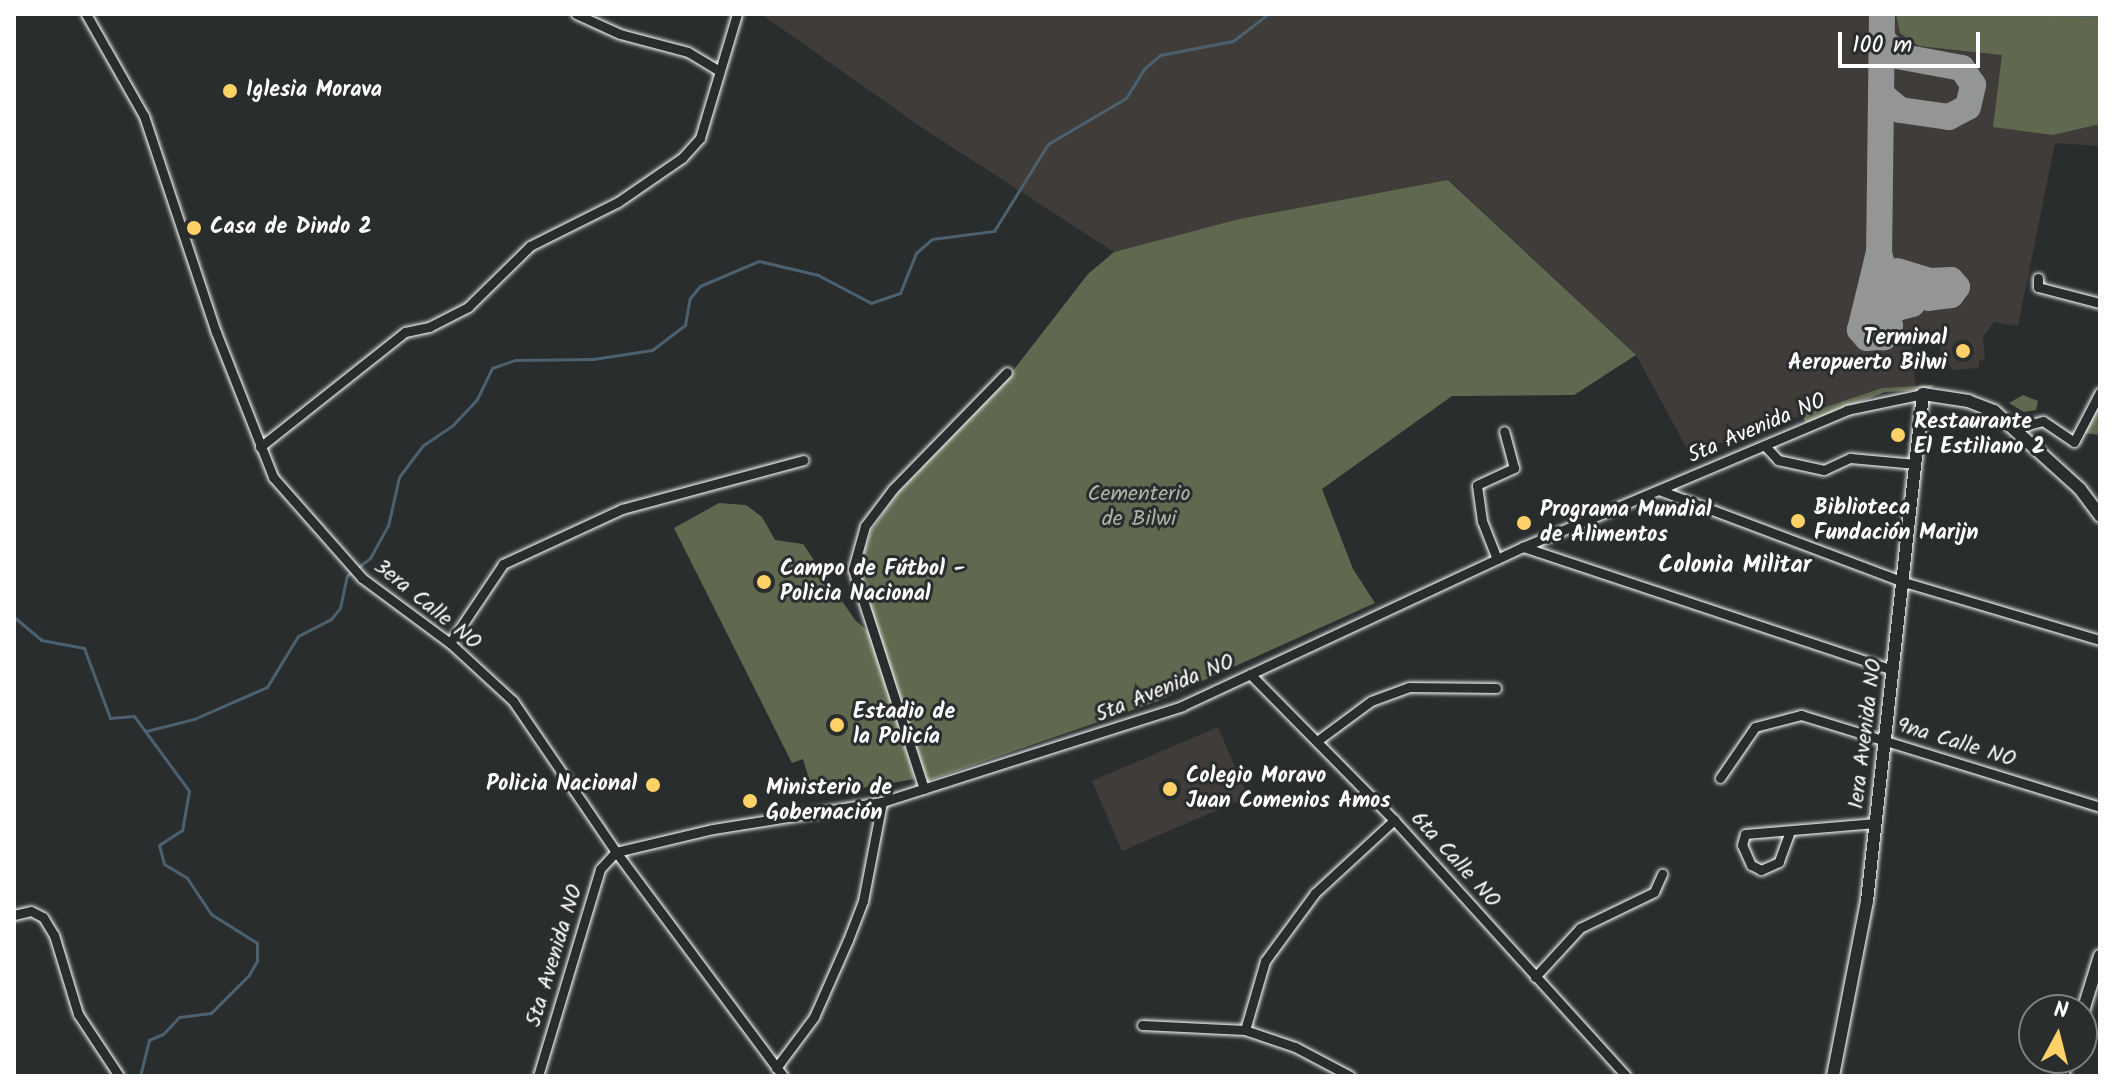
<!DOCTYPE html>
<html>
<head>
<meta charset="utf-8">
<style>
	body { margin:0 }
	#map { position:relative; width:2114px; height:1090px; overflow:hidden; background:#2a2d2e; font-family:Kalam,sans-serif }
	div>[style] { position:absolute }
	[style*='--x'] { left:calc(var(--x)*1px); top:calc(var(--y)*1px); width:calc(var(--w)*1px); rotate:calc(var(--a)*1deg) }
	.built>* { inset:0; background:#3f3c3a }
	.green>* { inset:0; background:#60694f }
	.stream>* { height:3px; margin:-1.5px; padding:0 1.5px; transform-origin:1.5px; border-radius:1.5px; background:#4c616f }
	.taxiway>* { height:26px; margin:-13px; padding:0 13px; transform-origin:13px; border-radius:13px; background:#949696 }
	.roads { filter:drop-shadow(0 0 2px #fff) drop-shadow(0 0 2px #fff) }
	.minor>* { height:9px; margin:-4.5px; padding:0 4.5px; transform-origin:4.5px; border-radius:4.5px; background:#2a2d2e }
	.tertiary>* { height:12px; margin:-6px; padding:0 6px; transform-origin:6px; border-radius:6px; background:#2a2d2e }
	.dots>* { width:22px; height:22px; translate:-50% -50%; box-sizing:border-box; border:4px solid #2a2d2e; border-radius:50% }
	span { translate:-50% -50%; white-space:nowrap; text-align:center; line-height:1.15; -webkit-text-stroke:6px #2a2d2e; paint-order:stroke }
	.poi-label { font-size:22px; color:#fff; font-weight:700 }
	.left { translate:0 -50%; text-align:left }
	.right { translate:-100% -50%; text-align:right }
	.street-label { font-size:22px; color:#fff }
	.park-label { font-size:22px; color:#b0b4a7 }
	.neighbourhood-label { font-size:24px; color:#fff; font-weight:700 }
	.frame { position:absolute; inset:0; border:16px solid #fff; pointer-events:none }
	.north { position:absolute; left:2018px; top:994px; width:80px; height:80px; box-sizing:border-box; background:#2a2d2e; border:2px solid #7f8182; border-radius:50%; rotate:7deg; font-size:22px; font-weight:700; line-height:32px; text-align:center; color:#fff }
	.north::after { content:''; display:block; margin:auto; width:28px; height:36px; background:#ffd166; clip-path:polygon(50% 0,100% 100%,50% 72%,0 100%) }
	.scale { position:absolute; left:1838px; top:32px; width:142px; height:36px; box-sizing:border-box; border:4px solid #fff; border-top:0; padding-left:10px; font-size:24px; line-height:28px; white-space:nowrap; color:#fff; -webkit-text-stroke:6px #2a2d2e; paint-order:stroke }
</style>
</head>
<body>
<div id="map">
	<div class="built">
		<div style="clip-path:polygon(761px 14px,2100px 14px,2100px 146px,2055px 143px,2018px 326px,1994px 322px,1983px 337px,1985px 360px,1979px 361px,1979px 368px,1951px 370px,1950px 364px,1942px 365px,1940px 342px,1911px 342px,1916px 387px,1882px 388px,1690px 454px,1636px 355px,1449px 180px,1239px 219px,1114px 252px,924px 129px)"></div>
		<div style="clip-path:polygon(1218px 727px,1248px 797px,1122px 851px,1092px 781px)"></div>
	</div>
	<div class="green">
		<div style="clip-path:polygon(1896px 14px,2100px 14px,2100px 124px,2053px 135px,1993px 127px,2002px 55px,1919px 46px,1900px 33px)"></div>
		<div style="clip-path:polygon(1448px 180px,1636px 355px,1574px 395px,1452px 396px,1322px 489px,1353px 569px,1375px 603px,1156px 702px,927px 781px,858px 569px,871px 531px,897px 494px,1008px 377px,1088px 274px,1114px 252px,1239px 219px)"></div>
		<div style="clip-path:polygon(1934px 385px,1929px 390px,1885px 392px,1806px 423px,1802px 415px,1882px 388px)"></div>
		<div style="clip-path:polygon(2023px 395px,2038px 401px,2036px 410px,2024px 412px,2009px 403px)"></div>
		<div style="clip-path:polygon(2100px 402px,2100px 435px,2084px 433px)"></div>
		<div style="clip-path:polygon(719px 503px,746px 505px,762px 517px,775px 540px,803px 544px,855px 620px,870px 633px,915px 779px,814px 796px,803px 759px,792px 763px,674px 528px)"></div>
	</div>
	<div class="stream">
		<div style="--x:2032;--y:14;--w:68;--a:0.8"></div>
		<div style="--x:14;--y:617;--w:35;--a:40"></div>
		<div style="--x:41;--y:640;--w:44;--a:10.5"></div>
		<div style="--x:84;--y:648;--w:75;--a:69.6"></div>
		<div style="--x:110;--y:718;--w:24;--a:-5"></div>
		<div style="--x:134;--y:716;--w:93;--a:53.7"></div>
		<div style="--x:189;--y:791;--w:40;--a:100"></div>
		<div style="--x:182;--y:830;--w:27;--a:147"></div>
		<div style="--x:159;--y:845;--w:20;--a:75"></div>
		<div style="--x:164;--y:864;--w:27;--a:31"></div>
		<div style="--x:187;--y:878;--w:43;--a:56.3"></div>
		<div style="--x:211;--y:914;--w:54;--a:32.2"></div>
		<div style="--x:257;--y:943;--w:18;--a:90"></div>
		<div style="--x:257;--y:961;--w:16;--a:120"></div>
		<div style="--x:249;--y:975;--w:54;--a:135"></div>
		<div style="--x:211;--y:1013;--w:32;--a:173"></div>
		<div style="--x:179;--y:1017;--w:23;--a:133"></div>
		<div style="--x:163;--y:1034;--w:15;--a:157"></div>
		<div style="--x:149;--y:1040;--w:37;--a:104"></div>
		<div style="--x:146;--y:731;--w:49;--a:-14"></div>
		<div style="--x:194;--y:719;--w:80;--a:-23.7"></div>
		<div style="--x:267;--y:687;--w:60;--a:-58.7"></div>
		<div style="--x:298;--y:636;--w:37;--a:-27"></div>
		<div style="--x:331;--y:619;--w:14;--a:-51"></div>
		<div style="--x:340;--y:608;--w:33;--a:-78"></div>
		<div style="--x:347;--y:576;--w:29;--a:-38"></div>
		<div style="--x:370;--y:558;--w:37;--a:-61"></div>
		<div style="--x:388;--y:526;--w:50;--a:-77.3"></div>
		<div style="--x:399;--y:477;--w:39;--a:-53"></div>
		<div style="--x:422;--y:446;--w:36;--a:-34"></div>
		<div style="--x:452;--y:426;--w:37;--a:-47"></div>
		<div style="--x:477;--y:399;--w:34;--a:-64"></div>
		<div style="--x:492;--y:368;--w:24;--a:-19"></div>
		<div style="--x:515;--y:360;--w:78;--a:-0.7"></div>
		<div style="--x:593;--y:359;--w:60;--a:-8.7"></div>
		<div style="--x:652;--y:350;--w:41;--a:-37.1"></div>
		<div style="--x:685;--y:325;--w:27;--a:-80"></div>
		<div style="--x:690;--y:298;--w:16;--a:-50"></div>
		<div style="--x:700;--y:286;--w:64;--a:-23"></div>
		<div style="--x:759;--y:261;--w:61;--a:13.3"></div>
		<div style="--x:818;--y:275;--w:60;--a:27.8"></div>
		<div style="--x:871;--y:303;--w:31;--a:-19"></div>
		<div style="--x:900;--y:293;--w:43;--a:-68.2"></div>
		<div style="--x:916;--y:253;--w:21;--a:-41"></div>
		<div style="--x:932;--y:239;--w:63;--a:-7.4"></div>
		<div style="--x:994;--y:231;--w:102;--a:-58.2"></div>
		<div style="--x:1048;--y:144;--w:91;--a:-30.5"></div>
		<div style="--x:1126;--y:98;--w:34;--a:-58"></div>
		<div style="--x:1144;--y:69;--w:21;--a:-41"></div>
		<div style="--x:1160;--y:55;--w:74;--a:-10.9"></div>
		<div style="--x:1233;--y:41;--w:44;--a:-37.6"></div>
	</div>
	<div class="taxiway">
		<div style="--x:1882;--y:14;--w:239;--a:90.7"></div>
		<div style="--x:1879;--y:253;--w:23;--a:75"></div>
		<div style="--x:1885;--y:275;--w:6;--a:72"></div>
		<div style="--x:1887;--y:281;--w:29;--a:70"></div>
		<div style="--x:1897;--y:308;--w:16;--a:-15"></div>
		<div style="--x:1912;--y:304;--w:8;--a:-90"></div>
		<div style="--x:1912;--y:296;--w:29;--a:-149"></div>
		<div style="--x:1882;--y:95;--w:23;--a:40"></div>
		<div style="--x:1900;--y:110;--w:49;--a:8.1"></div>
		<div style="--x:1949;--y:117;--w:21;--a:-28"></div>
		<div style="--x:1968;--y:107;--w:23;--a:-77"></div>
		<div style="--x:1973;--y:85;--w:20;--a:-123"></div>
		<div style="--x:1962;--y:68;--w:66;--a:-169.5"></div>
		<div style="--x:1897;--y:56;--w:23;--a:-130"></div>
		<div style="--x:1897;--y:271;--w:34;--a:17"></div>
		<div style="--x:1930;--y:281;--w:21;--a:-3"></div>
		<div style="--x:1951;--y:280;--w:9;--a:49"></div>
		<div style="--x:1957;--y:287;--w:10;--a:127"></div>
		<div style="--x:1951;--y:295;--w:23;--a:173"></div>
		<div style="--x:1928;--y:298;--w:30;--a:-139"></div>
		<div style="--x:1870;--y:297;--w:35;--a:55"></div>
		<div style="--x:1890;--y:326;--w:13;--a:119"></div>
		<div style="--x:1884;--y:337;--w:17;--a:177"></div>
		<div style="--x:1867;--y:338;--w:11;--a:-131"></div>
		<div style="--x:1860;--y:330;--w:76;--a:-76.3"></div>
	</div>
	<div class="roads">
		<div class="minor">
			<div style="--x:86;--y:14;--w:117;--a:60.4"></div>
			<div style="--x:144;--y:116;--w:228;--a:71.6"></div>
			<div style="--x:216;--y:332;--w:156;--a:68.5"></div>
			<div style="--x:273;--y:477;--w:135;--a:48.6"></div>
			<div style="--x:362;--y:578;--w:109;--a:36.5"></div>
			<div style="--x:450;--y:643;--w:86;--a:42.6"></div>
			<div style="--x:513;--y:701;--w:183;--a:55.7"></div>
			<div style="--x:616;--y:852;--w:279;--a:53.3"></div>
			<div style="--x:576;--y:14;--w:48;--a:24.4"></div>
			<div style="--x:620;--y:34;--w:70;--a:14.8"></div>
			<div style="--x:688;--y:52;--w:37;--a:31"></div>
			<div style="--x:2038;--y:278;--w:9;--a:90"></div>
			<div style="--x:2038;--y:287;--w:64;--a:14.5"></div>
			<div style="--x:2013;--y:429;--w:31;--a:-15"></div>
			<div style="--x:2043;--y:421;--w:37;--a:34"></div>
			<div style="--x:2074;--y:442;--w:56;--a:-62.5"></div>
			<div style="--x:260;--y:447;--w:185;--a:-38.4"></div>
			<div style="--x:405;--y:332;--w:25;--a:-12"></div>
			<div style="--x:429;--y:327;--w:44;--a:-27.1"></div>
			<div style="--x:468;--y:307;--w:87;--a:-44.5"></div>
			<div style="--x:530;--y:246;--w:98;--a:-26.6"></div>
			<div style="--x:618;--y:202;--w:78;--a:-34.5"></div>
			<div style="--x:682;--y:158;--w:27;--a:-48"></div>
			<div style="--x:700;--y:138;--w:129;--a:-73.4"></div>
			<div style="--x:1766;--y:447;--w:18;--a:47"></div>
			<div style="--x:1778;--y:460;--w:47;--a:12.3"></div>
			<div style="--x:1824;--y:470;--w:29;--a:-25"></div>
			<div style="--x:1850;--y:458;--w:66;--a:5.2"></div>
			<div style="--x:1659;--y:490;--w:262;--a:20.6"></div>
			<div style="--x:1904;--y:582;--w:204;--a:16.5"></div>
			<div style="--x:1523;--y:547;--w:390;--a:18.4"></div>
			<div style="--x:1497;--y:559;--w:41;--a:-111.5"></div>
			<div style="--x:1482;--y:521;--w:36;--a:-98"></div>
			<div style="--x:1477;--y:485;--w:41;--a:-24.7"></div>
			<div style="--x:1514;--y:468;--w:38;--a:-105"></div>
			<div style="--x:450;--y:643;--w:95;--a:-56.1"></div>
			<div style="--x:503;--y:564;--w:131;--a:-24.8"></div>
			<div style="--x:622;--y:509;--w:188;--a:-15.1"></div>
			<div style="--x:1250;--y:674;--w:205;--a:45.4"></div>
			<div style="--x:1394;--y:820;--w:345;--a:47.8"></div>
			<div style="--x:1317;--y:741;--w:67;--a:-36.5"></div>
			<div style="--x:1371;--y:701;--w:40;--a:-20.2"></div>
			<div style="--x:1409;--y:687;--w:87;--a:0.7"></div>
			<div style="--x:1720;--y:778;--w:62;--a:-55.5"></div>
			<div style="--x:1755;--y:727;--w:48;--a:-14.6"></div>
			<div style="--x:1801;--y:715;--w:313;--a:17.1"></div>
			<div style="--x:924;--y:789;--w:231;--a:-107.9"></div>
			<div style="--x:853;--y:569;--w:45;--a:-74.4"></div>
			<div style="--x:865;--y:526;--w:46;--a:-52.9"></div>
			<div style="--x:893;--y:489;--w:163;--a:-45.7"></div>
			<div style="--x:1790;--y:831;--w:33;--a:110"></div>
			<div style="--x:1779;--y:862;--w:20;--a:156"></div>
			<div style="--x:1761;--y:870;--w:11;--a:-153"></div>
			<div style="--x:1751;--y:865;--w:22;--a:-114"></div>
			<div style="--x:1742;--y:845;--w:11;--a:-75"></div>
			<div style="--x:1745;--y:834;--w:131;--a:-4.8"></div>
			<div style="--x:14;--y:915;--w:17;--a:-13"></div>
			<div style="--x:31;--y:911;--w:13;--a:27"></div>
			<div style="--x:43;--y:917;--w:21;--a:59"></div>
			<div style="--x:54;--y:935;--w:83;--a:73.1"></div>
			<div style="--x:78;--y:1014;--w:74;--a:56.5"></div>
			<div style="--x:1535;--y:977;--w:67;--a:-47.4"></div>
			<div style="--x:1580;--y:928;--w:82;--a:-25.9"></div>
			<div style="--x:1654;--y:892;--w:20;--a:-66"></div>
			<div style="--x:1142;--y:1025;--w:103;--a:2.8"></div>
			<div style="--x:776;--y:1068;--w:64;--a:-53.3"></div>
			<div style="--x:814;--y:1017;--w:84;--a:-66.2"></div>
			<div style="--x:848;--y:940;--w:42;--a:-69"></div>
			<div style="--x:863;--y:901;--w:101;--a:-79.1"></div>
			<div style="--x:538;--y:1076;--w:216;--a:-73.3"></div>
			<div style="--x:600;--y:869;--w:23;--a:-47"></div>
			<div style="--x:616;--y:852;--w:100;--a:-13.3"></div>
			<div style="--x:713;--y:829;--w:171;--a:-9.1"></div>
			<div style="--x:882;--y:802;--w:315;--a:-17.7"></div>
			<div style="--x:1182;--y:706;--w:376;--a:-25"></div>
			<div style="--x:1523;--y:547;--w:352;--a:-22.9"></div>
			<div style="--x:1847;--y:410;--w:78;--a:-11.9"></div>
			<div style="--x:1350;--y:1076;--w:62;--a:-152.2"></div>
			<div style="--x:1295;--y:1047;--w:53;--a:-161.2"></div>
			<div style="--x:1245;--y:1030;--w:72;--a:-73.8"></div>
			<div style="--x:1265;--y:961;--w:84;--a:-53.7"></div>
			<div style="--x:1315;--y:893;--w:108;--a:-42.7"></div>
		</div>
		<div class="tertiary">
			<div style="--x:2082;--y:1014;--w:61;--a:-72.8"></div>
			<div style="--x:1833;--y:1076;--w:178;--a:-79"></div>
			<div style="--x:1867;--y:901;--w:510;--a:-83.7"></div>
			<div style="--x:1923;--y:394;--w:46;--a:8.8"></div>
			<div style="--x:1968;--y:401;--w:28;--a:21"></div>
			<div style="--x:1994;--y:411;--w:116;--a:42.2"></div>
			<div style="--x:2080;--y:489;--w:34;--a:53"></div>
			<div style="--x:2062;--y:1076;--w:19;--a:-72"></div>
		</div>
	</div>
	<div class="dots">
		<div style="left:230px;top:91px;background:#ffd166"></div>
		<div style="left:194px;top:228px;background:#ffd166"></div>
		<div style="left:1963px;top:351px;background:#ffd166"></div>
		<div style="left:1898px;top:435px;background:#ffd166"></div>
		<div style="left:1798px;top:521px;background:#ffd166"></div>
		<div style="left:1524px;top:523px;background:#ffd166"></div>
		<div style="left:764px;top:582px;background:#ffd166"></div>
		<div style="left:837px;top:725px;background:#ffd166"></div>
		<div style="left:653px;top:785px;background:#ffd166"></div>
		<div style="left:1170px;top:789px;background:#ffd166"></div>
		<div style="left:750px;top:801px;background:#ffd166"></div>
	</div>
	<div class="poi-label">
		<span class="left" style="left:246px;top:91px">Iglesia Morava</span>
		<span class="left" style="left:210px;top:228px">Casa de Dindo 2</span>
		<span class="right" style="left:1947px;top:351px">Terminal<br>Aeropuerto Bilwi</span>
		<span class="left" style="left:1914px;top:435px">Restaurante<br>El Estiliano 2</span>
		<span class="left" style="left:1814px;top:521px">Biblioteca<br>Fundación Marijn</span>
		<span class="left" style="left:1540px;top:523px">Programa Mundial<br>de Alimentos</span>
		<span class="left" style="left:780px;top:582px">Campo de Fútbol -<br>Policia Nacional</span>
		<span class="left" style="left:853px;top:725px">Estadio de<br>la Policía</span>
		<span class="left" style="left:1186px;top:789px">Colegio Moravo<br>Juan Comenios Amos</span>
		<span class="right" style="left:637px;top:785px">Policia Nacional</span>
		<span class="left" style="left:766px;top:801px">Ministerio de<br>Gobernación</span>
	</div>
	<div class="street-label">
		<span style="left:1757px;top:429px;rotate:-23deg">5ta Avenida NO</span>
		<span style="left:427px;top:605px;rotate:39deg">3era Calle NO</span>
		<span style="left:1165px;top:689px;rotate:-22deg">5ta Avenida NO</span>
		<span style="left:1866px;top:734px;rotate:-83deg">1era Avenida NO</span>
		<span style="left:1956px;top:743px;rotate:17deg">9na Calle NO</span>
		<span style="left:1455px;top:860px;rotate:48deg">6ta Calle NO</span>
		<span style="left:555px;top:956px;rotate:-73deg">5ta Avenida NO</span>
	</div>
	<div class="park-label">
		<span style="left:1139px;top:507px">Cementerio<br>de Bilwi</span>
	</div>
	<div class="neighbourhood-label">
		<span style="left:1735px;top:566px">Colonia Militar</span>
	</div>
	<div class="frame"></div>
	<div class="north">N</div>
	<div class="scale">100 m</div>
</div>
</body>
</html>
